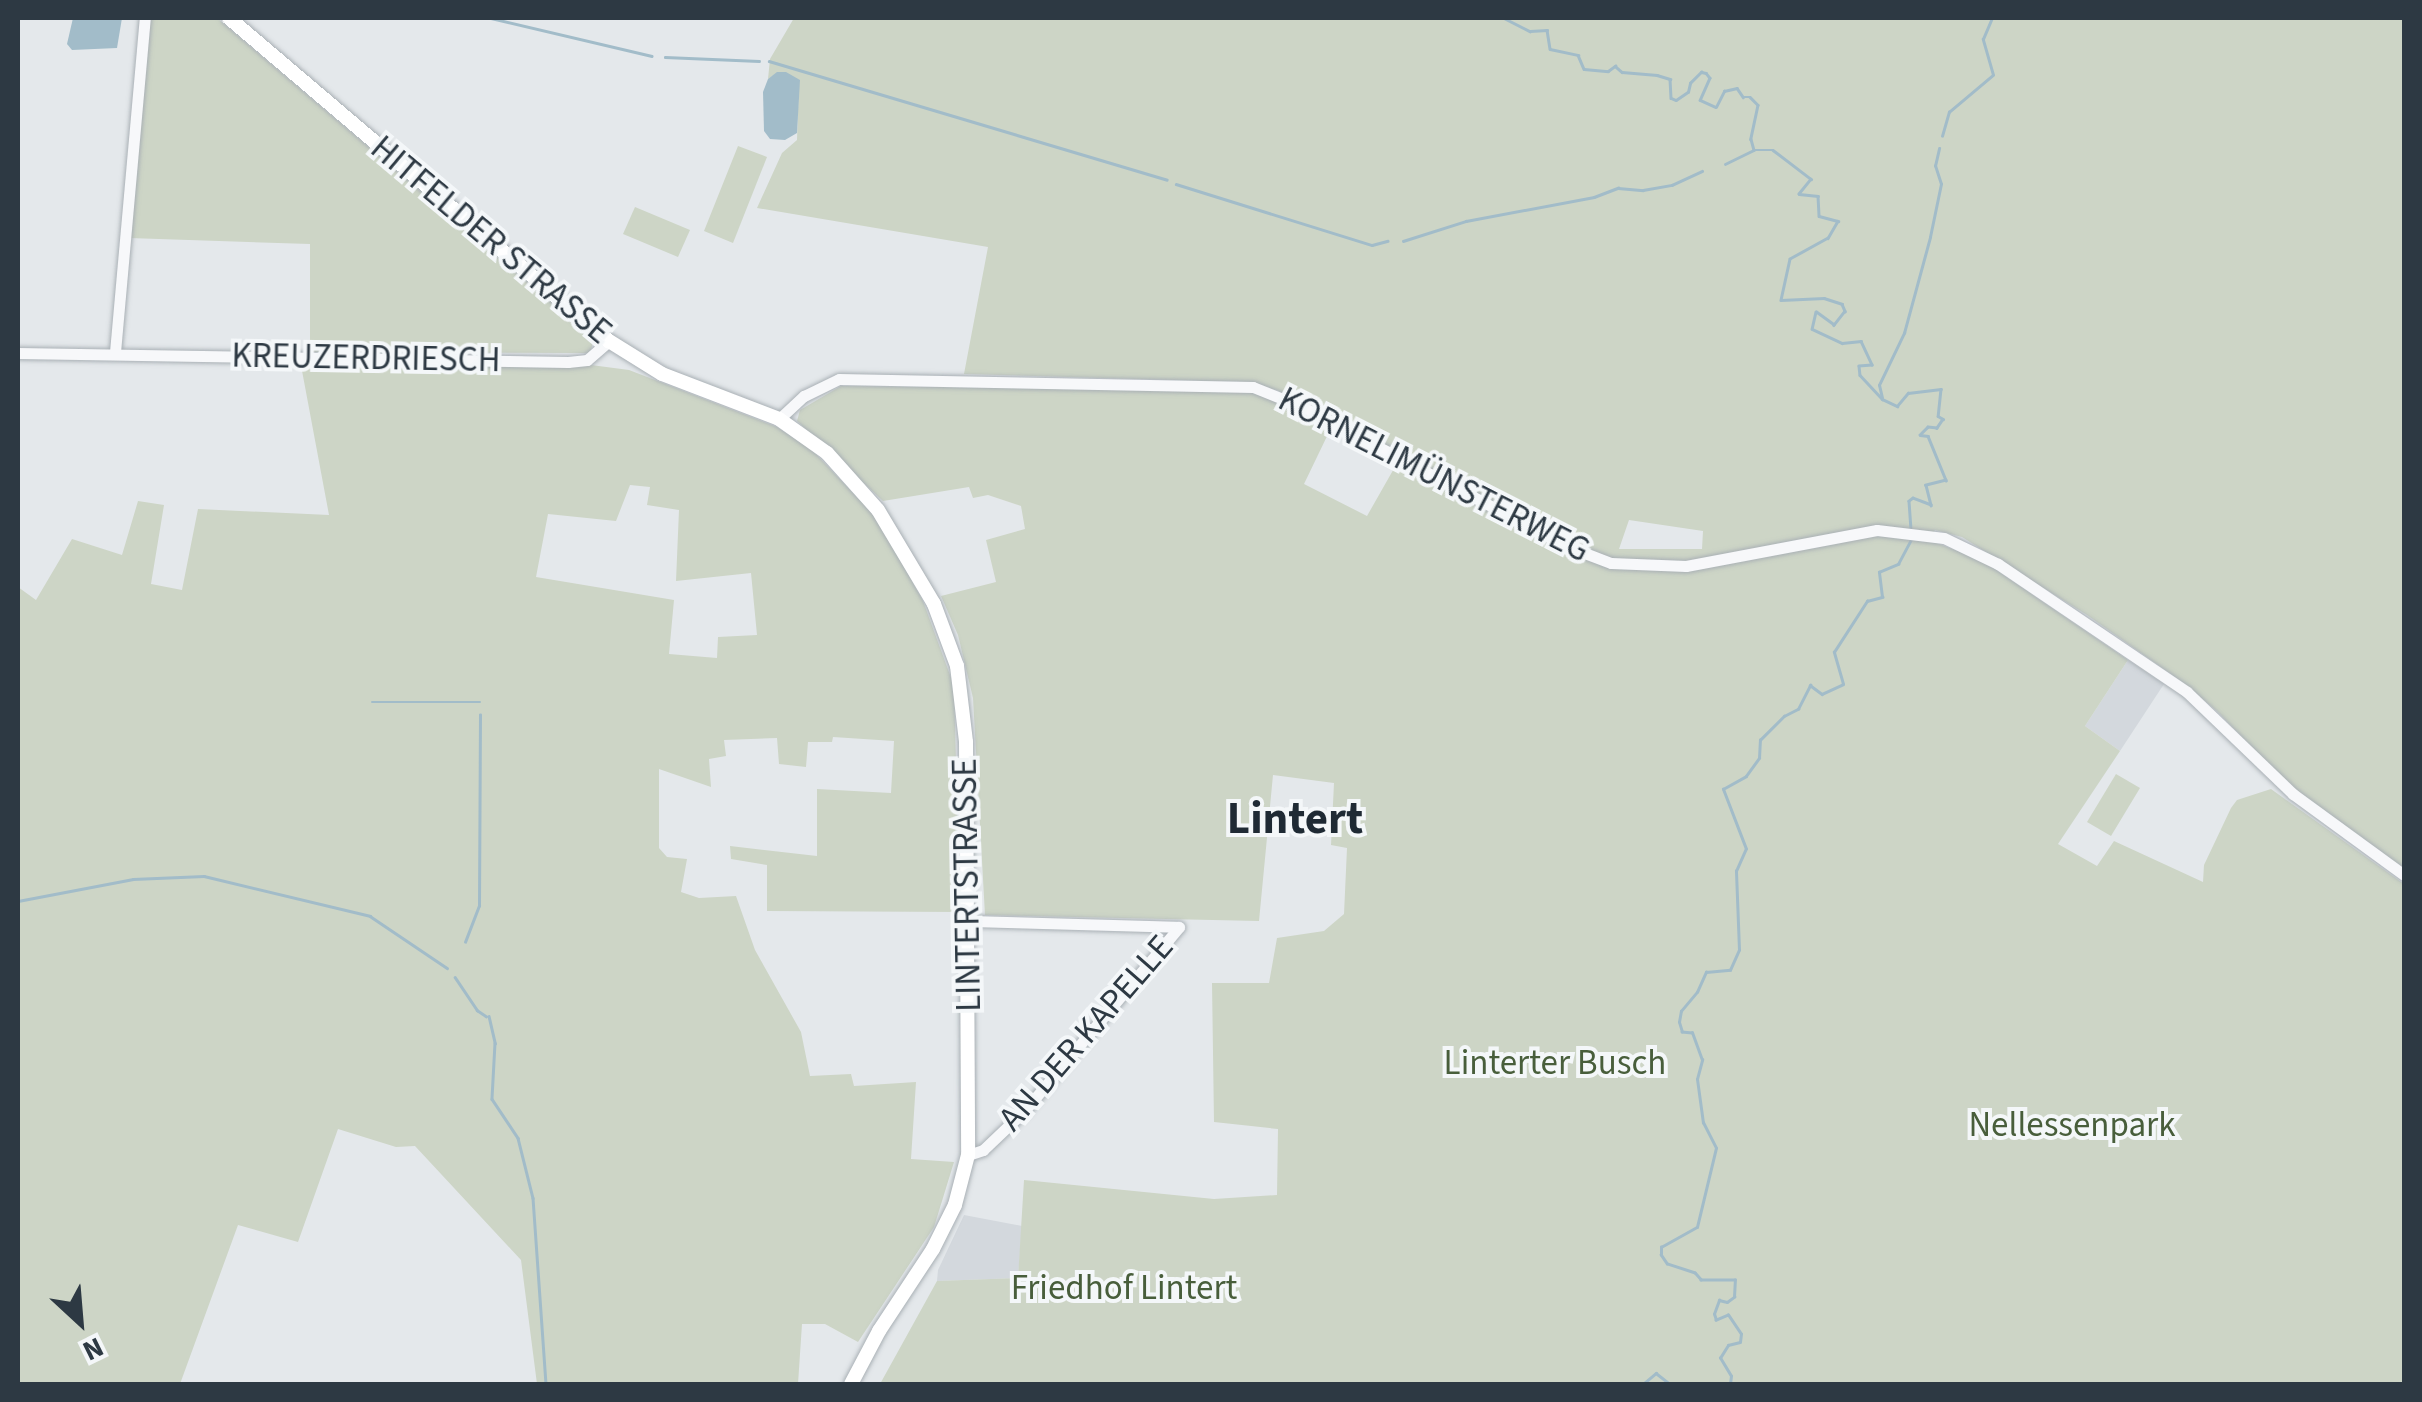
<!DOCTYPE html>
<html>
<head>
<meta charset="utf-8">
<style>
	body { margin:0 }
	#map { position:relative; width:2422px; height:1402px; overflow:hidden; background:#e4e8eb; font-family:"Source Sans 3",sans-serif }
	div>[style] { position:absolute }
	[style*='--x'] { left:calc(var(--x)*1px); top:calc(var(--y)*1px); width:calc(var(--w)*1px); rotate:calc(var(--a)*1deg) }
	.built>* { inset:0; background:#d3d8dd }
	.green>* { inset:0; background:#cdd5c6 }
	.water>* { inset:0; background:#a2bcc9 }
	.stream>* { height:2.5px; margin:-1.25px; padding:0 1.25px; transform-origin:1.25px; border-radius:1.25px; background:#a2bcc9 }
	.roads { filter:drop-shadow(0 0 2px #a9b0b5) drop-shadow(0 0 2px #a9b0b5) }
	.minor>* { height:11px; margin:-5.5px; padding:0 5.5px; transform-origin:5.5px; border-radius:5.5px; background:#f7f8fa }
	.major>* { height:14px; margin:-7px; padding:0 7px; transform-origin:7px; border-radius:7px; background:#fff }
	span { translate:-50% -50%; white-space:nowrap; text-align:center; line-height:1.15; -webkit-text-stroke:8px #f4f7f9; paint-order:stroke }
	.street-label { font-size:35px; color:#2d3943 }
	.park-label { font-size:35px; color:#485e3b }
	.district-label { font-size:45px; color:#1f2a34; font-weight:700 }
	.frame { position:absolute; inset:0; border:20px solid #2d3943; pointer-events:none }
	.north { position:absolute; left:30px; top:1272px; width:100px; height:100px; -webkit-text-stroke:8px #f4f7f9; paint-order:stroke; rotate:154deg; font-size:28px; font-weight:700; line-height:40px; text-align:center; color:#2d3943 }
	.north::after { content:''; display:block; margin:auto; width:35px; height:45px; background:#2d3943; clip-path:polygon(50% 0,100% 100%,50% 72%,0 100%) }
</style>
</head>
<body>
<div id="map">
	<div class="built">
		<div style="clip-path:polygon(2128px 660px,2164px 684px,2120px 751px,2085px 726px)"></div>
		<div style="clip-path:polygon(964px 1215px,1022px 1226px,1018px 1278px,937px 1281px,938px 1270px)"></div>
	</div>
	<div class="green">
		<div style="clip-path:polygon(150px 18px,217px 18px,579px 326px,594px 339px,590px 353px,310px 352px,310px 244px,129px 238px)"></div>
		<div style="clip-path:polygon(evenodd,794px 18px,2404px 18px,2404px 870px,2284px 781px,2218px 712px,2185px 684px,2087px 615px,1962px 537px,1935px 530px,1929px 540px,1983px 561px,2128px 660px,2085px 726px,2120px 751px,2058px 844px,2097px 866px,2114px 841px,2203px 882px,2204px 865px,2231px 808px,2237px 800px,2271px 789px,2404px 884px,2404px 1384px,880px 1384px,937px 1281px,1018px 1278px,1024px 1180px,1214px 1199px,1277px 1195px,1278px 1129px,1214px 1122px,1212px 983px,1269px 983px,1277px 938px,1324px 931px,1344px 914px,1347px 848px,1331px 845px,1334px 783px,1273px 775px,1259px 921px,985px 915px,973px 698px,958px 635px,941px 596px,996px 582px,986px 540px,1025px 529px,1021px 506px,988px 495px,973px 498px,969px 487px,883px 501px,797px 421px,800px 410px,841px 386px,1242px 390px,1275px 400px,1330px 430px,1304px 484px,1367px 516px,1396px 465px,1591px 562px,1594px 554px,1277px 390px,1242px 382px,964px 374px,988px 247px,757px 208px,782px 153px,797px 140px,799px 80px,777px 73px,768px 79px,770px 59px,794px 18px,1629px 520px,1703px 531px,1702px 549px,1619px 549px,1629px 520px)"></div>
		<div style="clip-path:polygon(738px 146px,767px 157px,733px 243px,704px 231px)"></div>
		<div style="clip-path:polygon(635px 207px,690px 230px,678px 257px,623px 234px)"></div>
		<div style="clip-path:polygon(evenodd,300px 360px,591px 365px,629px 370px,777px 427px,811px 449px,877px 518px,923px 601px,954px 686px,960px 912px,767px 911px,767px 865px,731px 859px,730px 846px,817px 856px,817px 789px,891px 793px,894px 741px,833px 737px,832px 742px,808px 742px,806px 767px,779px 764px,777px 738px,724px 740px,726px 756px,709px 759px,711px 787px,659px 769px,659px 848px,667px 857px,687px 859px,681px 892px,699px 898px,736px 896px,755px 950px,801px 1032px,810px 1076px,851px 1074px,854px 1086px,916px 1082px,911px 1159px,954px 1162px,934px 1227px,858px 1342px,825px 1324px,802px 1324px,798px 1384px,537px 1384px,521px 1260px,415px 1146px,396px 1147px,338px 1129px,298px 1242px,238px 1225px,180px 1384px,18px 1384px,18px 587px,36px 600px,72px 539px,122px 555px,138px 501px,164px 505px,151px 584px,182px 590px,198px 509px,329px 515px,300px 360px,630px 485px,650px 487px,647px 505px,679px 510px,676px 581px,751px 573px,757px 635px,718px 637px,717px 658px,669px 654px,674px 600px,536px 577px,548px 514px,616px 521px,630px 485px)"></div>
		<div style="clip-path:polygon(2116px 774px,2140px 788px,2111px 836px,2087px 822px)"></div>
	</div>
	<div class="water">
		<div style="clip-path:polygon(73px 18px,122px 18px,117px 48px,72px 50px,67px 44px)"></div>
		<div style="clip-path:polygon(777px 72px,786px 72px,800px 80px,797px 133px,785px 140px,770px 139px,764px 131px,763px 92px,768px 79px)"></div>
	</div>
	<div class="stream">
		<div style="--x:491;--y:18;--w:165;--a:13.3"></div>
		<div style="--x:1504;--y:18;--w:29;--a:27"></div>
		<div style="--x:1530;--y:31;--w:17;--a:-3"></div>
		<div style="--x:1547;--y:30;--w:19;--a:81"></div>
		<div style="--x:1550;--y:49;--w:29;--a:12"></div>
		<div style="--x:1578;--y:55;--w:15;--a:67"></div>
		<div style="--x:1584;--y:69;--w:24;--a:5"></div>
		<div style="--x:1608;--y:71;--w:9;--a:-36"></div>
		<div style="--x:1615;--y:66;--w:9;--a:41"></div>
		<div style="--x:1622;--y:72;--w:35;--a:5"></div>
		<div style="--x:1657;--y:75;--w:14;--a:17"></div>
		<div style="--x:1670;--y:79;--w:19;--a:87"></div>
		<div style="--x:1671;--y:98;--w:5;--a:22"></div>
		<div style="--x:1676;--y:100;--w:14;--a:-34"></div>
		<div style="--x:1688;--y:92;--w:9;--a:-77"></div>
		<div style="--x:1690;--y:83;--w:16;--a:-45"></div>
		<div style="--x:1701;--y:72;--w:5;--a:11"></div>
		<div style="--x:1706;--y:73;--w:6;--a:51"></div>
		<div style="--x:1710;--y:78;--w:24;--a:114"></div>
		<div style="--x:1700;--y:100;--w:17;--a:24"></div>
		<div style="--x:1716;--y:107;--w:18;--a:-63"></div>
		<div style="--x:1724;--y:91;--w:13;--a:-13"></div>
		<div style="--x:1737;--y:88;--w:11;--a:56"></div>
		<div style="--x:1743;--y:97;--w:7;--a:0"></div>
		<div style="--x:1750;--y:97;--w:11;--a:45"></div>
		<div style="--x:1758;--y:105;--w:35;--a:102"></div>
		<div style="--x:1751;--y:139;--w:11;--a:75"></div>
		<div style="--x:1754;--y:150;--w:19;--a:0"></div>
		<div style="--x:1773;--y:150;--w:48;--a:37.3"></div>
		<div style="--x:1811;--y:179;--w:19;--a:129"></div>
		<div style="--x:1799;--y:194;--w:19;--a:6"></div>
		<div style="--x:1818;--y:196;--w:20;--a:87"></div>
		<div style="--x:1819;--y:216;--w:20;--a:15"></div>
		<div style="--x:1838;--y:221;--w:20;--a:120"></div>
		<div style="--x:1828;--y:238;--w:43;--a:151.1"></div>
		<div style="--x:1790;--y:259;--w:42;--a:102.4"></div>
		<div style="--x:1781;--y:300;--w:43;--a:-2.7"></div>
		<div style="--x:1824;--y:298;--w:19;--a:18"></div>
		<div style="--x:1842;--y:304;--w:8;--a:67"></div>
		<div style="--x:1845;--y:311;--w:18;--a:128"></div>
		<div style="--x:1834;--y:325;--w:22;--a:-144"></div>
		<div style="--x:1816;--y:312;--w:17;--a:103"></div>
		<div style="--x:1812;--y:329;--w:33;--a:25"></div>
		<div style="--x:1842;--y:343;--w:19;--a:-6"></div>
		<div style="--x:1861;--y:341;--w:26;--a:65"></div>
		<div style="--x:1872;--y:365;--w:13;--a:176"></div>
		<div style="--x:1859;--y:366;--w:9;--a:84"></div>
		<div style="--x:1860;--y:375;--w:33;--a:47"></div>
		<div style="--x:1882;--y:399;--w:17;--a:25"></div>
		<div style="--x:1897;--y:406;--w:17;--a:-50"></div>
		<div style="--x:1908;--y:393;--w:33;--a:-7"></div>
		<div style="--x:1941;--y:389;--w:27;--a:96"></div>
		<div style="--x:1938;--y:416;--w:6;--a:31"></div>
		<div style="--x:1943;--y:419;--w:11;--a:124"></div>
		<div style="--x:1937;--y:428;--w:9;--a:-174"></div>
		<div style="--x:1928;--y:427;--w:11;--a:135"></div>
		<div style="--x:1920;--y:435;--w:8;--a:7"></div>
		<div style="--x:1928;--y:436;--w:48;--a:67.8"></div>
		<div style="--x:1946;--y:480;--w:21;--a:166"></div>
		<div style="--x:1926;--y:485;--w:21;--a:76"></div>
		<div style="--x:1931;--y:505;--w:19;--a:-159"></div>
		<div style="--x:1913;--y:498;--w:5;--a:143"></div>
		<div style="--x:1909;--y:501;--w:26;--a:86"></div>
		<div style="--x:665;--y:57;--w:94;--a:2.4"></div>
		<div style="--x:769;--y:61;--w:415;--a:16.6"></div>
		<div style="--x:1942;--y:136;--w:25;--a:-74"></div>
		<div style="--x:1949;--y:112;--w:57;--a:-40.1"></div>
		<div style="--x:1993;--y:75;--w:37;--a:-106"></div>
		<div style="--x:1983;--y:39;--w:23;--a:-67"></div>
		<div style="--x:1725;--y:164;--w:32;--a:-26"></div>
		<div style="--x:1176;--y:184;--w:205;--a:17.3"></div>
		<div style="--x:1372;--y:245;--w:16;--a:-15"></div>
		<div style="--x:1403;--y:241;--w:66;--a:-17.6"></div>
		<div style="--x:1466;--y:221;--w:130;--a:-10.6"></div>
		<div style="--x:1594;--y:197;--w:26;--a:-21"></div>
		<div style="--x:1618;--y:188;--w:25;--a:5"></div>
		<div style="--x:1643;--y:190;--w:29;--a:-10"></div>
		<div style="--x:1672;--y:185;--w:33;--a:-25"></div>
		<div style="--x:1882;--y:398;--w:13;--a:-103"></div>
		<div style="--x:1879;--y:385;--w:58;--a:-64.3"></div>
		<div style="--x:1904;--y:333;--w:99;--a:-74.8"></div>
		<div style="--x:1930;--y:237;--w:54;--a:-78.3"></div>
		<div style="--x:1941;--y:184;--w:19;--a:-108"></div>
		<div style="--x:1935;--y:166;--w:18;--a:-77"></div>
		<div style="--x:372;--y:702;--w:108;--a:0"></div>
		<div style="--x:18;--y:901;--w:117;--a:-10.8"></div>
		<div style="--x:133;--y:879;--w:71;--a:-2.4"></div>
		<div style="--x:204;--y:876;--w:171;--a:13.5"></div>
		<div style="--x:370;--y:916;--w:93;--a:34"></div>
		<div style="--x:465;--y:942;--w:39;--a:-69"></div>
		<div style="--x:479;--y:906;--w:191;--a:-89.7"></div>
		<div style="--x:455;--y:977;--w:40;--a:56"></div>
		<div style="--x:477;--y:1010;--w:11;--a:34"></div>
		<div style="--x:489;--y:1016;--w:28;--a:77"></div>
		<div style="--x:495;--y:1043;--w:56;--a:93.1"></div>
		<div style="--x:492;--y:1099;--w:47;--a:56.3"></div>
		<div style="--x:518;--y:1138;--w:62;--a:76"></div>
		<div style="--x:533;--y:1198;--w:186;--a:86"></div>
		<div style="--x:1643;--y:1384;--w:17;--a:-40"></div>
		<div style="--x:1656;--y:1373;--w:18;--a:38"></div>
		<div style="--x:1730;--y:1384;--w:8;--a:-83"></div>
		<div style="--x:1731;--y:1376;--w:21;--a:-121"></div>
		<div style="--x:1720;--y:1358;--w:15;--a:-58"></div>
		<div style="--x:1728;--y:1345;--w:12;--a:-14"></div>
		<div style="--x:1740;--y:1342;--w:8;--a:-83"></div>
		<div style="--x:1741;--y:1334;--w:23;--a:-124"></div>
		<div style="--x:1728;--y:1315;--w:13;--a:157"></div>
		<div style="--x:1716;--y:1320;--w:6;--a:-108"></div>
		<div style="--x:1714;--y:1314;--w:15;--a:-70"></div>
		<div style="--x:1719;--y:1300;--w:8;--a:14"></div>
		<div style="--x:1727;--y:1302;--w:9;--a:-36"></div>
		<div style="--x:1734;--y:1297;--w:17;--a:-87"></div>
		<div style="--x:1735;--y:1280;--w:34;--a:180"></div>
		<div style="--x:1701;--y:1280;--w:9;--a:-131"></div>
		<div style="--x:1695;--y:1273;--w:29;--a:-162"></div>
		<div style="--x:1667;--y:1264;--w:11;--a:-124"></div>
		<div style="--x:1661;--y:1255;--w:8;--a:-90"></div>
		<div style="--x:1661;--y:1247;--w:41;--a:-29.1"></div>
		<div style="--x:1697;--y:1227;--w:81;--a:-76.5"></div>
		<div style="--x:1716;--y:1148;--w:28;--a:-117"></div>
		<div style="--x:1703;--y:1123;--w:44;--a:-97.8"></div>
		<div style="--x:1697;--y:1079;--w:20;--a:-75"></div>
		<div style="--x:1702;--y:1060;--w:29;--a:-110"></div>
		<div style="--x:1692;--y:1033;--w:10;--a:-174"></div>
		<div style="--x:1682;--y:1032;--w:10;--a:-107"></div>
		<div style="--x:1679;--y:1022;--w:11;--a:-80"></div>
		<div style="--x:1681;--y:1011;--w:25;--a:-50"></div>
		<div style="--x:1697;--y:992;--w:22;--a:-66"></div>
		<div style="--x:1706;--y:972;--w:24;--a:-5"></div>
		<div style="--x:1730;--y:970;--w:22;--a:-66"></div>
		<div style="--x:1739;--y:950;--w:79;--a:-92.2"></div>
		<div style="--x:1736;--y:871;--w:24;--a:-66"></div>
		<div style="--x:1746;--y:849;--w:64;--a:-111"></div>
		<div style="--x:1723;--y:789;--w:26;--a:-29"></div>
		<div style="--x:1746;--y:776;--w:22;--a:-54"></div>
		<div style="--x:1759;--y:758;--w:18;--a:-87"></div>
		<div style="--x:1760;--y:740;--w:34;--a:-45"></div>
		<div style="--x:1784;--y:716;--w:16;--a:-27"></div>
		<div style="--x:1798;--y:709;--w:27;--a:-63"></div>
		<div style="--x:1810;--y:685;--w:15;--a:37"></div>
		<div style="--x:1822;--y:694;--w:23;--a:-25"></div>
		<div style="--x:1843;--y:684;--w:33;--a:-106"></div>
		<div style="--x:1834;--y:652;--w:61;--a:-57.1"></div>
		<div style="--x:1867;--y:601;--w:16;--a:-15"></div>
		<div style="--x:1882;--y:597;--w:25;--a:-97"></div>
		<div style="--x:1879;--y:572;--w:21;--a:-23"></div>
		<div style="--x:1898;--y:564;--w:27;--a:-62"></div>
	</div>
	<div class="roads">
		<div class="minor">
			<div style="--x:115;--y:352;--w:335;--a:-84.9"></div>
			<div style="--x:18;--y:353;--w:550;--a:0.94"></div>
			<div style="--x:568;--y:362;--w:19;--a:-6"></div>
			<div style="--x:587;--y:360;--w:29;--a:-41"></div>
			<div style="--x:779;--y:419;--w:34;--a:-43"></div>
			<div style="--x:804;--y:396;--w:39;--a:-26"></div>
			<div style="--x:839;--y:379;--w:414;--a:1.1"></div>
			<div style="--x:1253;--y:387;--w:54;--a:21.8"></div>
			<div style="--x:1303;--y:407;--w:301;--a:27.8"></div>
			<div style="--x:1569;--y:547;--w:45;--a:20.9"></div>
			<div style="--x:1611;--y:563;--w:75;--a:2.3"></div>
			<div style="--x:1686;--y:566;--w:194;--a:-10.7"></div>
			<div style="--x:1877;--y:530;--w:67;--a:6.8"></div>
			<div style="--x:1944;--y:538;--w:60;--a:25.7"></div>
			<div style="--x:1998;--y:564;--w:228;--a:34.1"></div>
			<div style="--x:2187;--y:692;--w:147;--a:43.9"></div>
			<div style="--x:2293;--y:794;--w:137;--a:36.1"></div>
			<div style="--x:968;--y:921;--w:211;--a:1.6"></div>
			<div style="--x:968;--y:1155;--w:16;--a:-18"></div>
			<div style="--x:983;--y:1150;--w:58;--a:-43.6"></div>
			<div style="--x:1025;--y:1110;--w:239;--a:-49.9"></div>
		</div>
		<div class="major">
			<div style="--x:229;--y:18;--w:499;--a:40.4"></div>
			<div style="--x:609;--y:341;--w:62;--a:31.9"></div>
			<div style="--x:662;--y:374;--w:125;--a:21"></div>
			<div style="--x:779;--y:419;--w:59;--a:35.3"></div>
			<div style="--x:827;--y:453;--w:76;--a:48.2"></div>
			<div style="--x:878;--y:510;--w:109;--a:59.2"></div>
			<div style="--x:934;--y:604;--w:66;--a:69.6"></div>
			<div style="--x:957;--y:666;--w:77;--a:83.2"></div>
			<div style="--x:966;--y:742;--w:413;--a:89.7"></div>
			<div style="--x:968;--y:1155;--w:52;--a:104.6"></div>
			<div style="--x:955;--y:1205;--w:49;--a:116.6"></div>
			<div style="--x:933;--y:1249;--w:98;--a:123.4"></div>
			<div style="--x:879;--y:1331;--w:60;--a:117.8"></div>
		</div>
	</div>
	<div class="street-label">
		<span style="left:491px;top:240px;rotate:40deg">HITFELDER STRASSE</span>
		<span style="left:366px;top:358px;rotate:1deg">KREUZERDRIESCH</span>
		<span style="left:1434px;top:475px;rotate:27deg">KORNELIMÜNSTERWEG</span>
		<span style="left:967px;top:885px;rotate:-91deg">LINTERTSTRASSE</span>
		<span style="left:1086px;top:1033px;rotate:-49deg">AN DER KAPELLE</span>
	</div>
	<div class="park-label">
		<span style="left:1555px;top:1063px">Linterter Busch</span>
		<span style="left:2072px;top:1125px">Nellessenpark</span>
		<span style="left:1124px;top:1288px">Friedhof Lintert</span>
	</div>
	<div class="district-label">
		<span style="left:1295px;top:820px">Lintert</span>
	</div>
	<div class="frame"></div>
	<div class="north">N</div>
</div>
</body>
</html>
